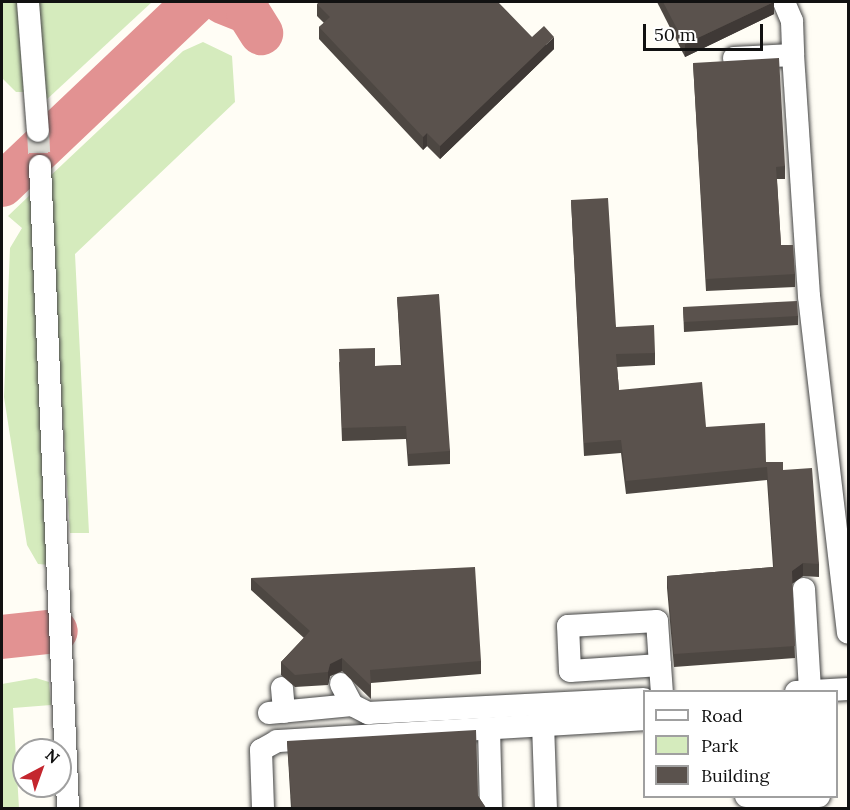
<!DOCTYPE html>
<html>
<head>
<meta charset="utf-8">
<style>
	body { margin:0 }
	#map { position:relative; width:850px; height:810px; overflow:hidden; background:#fffdf5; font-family:Lora,serif }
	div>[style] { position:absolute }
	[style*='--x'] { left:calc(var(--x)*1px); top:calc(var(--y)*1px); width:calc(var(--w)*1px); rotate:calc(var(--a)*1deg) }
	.green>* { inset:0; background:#d5ebbd }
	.taxiway>* { height:44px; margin:-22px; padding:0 22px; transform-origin:22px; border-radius:22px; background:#e29292 }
	.minor-tunnel>* { height:22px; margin-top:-11px; transform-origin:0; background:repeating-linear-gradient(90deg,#dbdad3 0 22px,transparent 0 33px) }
	.roads { filter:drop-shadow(0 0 2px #444) drop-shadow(0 0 2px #444) }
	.minor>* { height:22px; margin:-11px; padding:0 11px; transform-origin:11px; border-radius:11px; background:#fff }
	.wall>* { inset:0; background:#4d4742 }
	.shaded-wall>* { inset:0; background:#3f3936 }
	.building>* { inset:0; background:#5a524d }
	span { translate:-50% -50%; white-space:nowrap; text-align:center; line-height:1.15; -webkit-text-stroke:6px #fff; paint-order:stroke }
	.frame { position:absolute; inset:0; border:3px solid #111; pointer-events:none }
	.legend { position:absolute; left:643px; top:690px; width:195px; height:108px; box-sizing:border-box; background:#fff; border:2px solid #a0a0a0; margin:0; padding:8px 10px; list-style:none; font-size:18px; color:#111 }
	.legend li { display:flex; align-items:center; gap:12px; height:30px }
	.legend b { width:30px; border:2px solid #a0a0a0 }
	.north { position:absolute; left:12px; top:738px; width:60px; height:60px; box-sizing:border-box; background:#fff; border:2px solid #a0a0a0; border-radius:50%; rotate:41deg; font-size:16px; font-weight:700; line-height:24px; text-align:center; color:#111 }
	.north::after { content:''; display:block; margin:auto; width:21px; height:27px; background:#c4262e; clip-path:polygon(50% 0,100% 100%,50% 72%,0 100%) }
	.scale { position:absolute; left:643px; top:24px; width:120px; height:27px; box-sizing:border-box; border:3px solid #111; border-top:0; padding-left:8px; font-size:18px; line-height:21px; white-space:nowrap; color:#111; -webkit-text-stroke:4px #fff; paint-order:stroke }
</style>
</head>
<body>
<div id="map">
	<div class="green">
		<div style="clip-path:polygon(2px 2px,17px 2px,24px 92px,16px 92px,2px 78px)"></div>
		<div style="clip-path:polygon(36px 2px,152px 2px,44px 102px)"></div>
		<div style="clip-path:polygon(203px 42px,232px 56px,235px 102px,75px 254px,89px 533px,70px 533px,48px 178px,183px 51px)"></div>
		<div style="clip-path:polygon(31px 194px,51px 565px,38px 564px,27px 545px,4px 397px,10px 248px,22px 228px,8px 216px)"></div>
		<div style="clip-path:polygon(36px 678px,49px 682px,51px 705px,13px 708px,19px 808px,2px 808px,2px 684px)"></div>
	</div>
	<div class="taxiway">
		<div style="--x:223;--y:2;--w:27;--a:22"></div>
		<div style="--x:248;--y:12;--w:25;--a:58"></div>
		<div style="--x:2;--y:185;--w:266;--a:-43.5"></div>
		<div style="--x:2;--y:637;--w:54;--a:-6.3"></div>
	</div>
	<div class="minor-tunnel">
		<div style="--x:38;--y:131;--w:35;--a:87"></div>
	</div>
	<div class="roads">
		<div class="minor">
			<div style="--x:28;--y:2;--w:129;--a:85.6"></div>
			<div style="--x:784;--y:2;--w:21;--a:67"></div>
			<div style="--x:792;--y:21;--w:34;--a:88"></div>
			<div style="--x:734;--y:58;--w:59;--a:-2.9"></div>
			<div style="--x:793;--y:55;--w:242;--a:86.2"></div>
			<div style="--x:809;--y:296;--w:339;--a:83.4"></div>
			<div style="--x:40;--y:166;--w:643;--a:87.5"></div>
			<div style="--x:804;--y:589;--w:102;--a:86.6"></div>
			<div style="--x:660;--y:665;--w:90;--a:176.2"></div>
			<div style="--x:570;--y:671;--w:45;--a:-92.5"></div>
			<div style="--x:568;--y:626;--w:89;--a:-3.2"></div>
			<div style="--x:657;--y:621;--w:44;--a:86.1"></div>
			<div style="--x:660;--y:665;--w:27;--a:86"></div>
			<div style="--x:341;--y:684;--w:24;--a:62"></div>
			<div style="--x:282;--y:688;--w:24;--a:85"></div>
			<div style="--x:796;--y:692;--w:52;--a:-3.3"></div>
			<div style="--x:269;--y:713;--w:83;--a:-5.5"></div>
			<div style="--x:352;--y:705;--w:18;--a:27"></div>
			<div style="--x:368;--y:713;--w:276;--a:-2.9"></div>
			<div style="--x:543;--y:724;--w:84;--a:88"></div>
			<div style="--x:489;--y:728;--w:80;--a:88.6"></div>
			<div style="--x:746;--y:796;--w:73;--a:0"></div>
			<div style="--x:263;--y:808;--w:58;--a:-92"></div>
			<div style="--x:261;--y:750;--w:18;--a:-29"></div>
			<div style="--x:277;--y:741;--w:368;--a:-3.4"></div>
		</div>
	</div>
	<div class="wall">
		<div style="clip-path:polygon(657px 2px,774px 2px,774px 14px,685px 57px)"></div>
		<div style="clip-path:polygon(317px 4px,532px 37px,554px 49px,440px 159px,427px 146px,423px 150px,319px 39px,319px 27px,324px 23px,317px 16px)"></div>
		<div style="clip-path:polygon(693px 63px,785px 166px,785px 179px,777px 179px,781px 245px,795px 274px,795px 287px,706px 291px)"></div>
		<div style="clip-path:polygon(571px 200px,616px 327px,655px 353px,655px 365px,617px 367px,619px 390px,706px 427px,766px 462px,783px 470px,819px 564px,819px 577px,803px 576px,792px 583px,795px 658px,674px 667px,667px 588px,667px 576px,773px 567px,767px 480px,626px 494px,621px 453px,584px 456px)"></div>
		<div style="clip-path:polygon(397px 297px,450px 451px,450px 464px,408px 466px,406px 439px,342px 441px,339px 362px,375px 366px,401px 365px)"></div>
		<div style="clip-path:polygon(683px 307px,798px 316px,798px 325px,684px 332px)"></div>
		<div style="clip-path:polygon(251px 578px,481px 661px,481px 674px,371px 683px,371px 699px,342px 671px,330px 676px,328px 685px,295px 687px,281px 675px,281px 662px,304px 638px,251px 590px)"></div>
		<div style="clip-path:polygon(287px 741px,478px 796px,486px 808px,291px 808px)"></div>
	</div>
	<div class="shaded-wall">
		<div style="clip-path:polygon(774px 2px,774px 14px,685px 57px,685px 44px)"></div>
		<div style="clip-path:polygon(554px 37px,554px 49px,440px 159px,440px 146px)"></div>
		<div style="clip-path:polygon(427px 133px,427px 146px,423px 150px,423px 137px)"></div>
		<div style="clip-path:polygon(803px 563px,803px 576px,792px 584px,792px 571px)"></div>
		<div style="clip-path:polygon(342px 658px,342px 671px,330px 676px,328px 685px,328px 672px,330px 664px)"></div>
	</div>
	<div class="building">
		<div style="clip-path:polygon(319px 2px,498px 2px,532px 37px,544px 26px,554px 37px,440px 146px,427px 133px,423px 137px,319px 27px,330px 17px,317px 4px)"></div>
		<div style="clip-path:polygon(663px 2px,774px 2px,685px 44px)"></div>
		<div style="clip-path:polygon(779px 58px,785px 166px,776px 167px,781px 245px,793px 245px,795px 274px,706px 279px,693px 63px)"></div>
		<div style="clip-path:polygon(608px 198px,616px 327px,654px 325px,655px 353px,616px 354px,619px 390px,702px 382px,706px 427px,765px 423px,766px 462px,783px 462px,783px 470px,812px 468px,819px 564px,803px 563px,792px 571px,795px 646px,674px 654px,667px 576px,774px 567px,767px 467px,626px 481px,621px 440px,584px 443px,571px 200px)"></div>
		<div style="clip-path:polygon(439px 294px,450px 451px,408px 454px,406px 426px,342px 428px,339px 349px,375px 348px,375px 366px,402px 365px,397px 297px)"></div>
		<div style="clip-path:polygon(797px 301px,798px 316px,684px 322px,683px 307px)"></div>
		<div style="clip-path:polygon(475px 567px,481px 661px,370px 670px,371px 686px,342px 658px,330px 664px,328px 672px,295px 675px,281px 662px,310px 631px,251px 578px)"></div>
		<div style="clip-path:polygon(476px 730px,478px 796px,486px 808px,292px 808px,287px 741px)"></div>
	</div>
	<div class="frame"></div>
	<ul class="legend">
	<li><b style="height:8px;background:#fff"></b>Road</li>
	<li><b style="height:16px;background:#d5ebbd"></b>Park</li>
	<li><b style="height:16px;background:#5a524d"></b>Building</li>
	</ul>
	<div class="north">N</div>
	<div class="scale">50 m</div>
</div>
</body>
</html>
